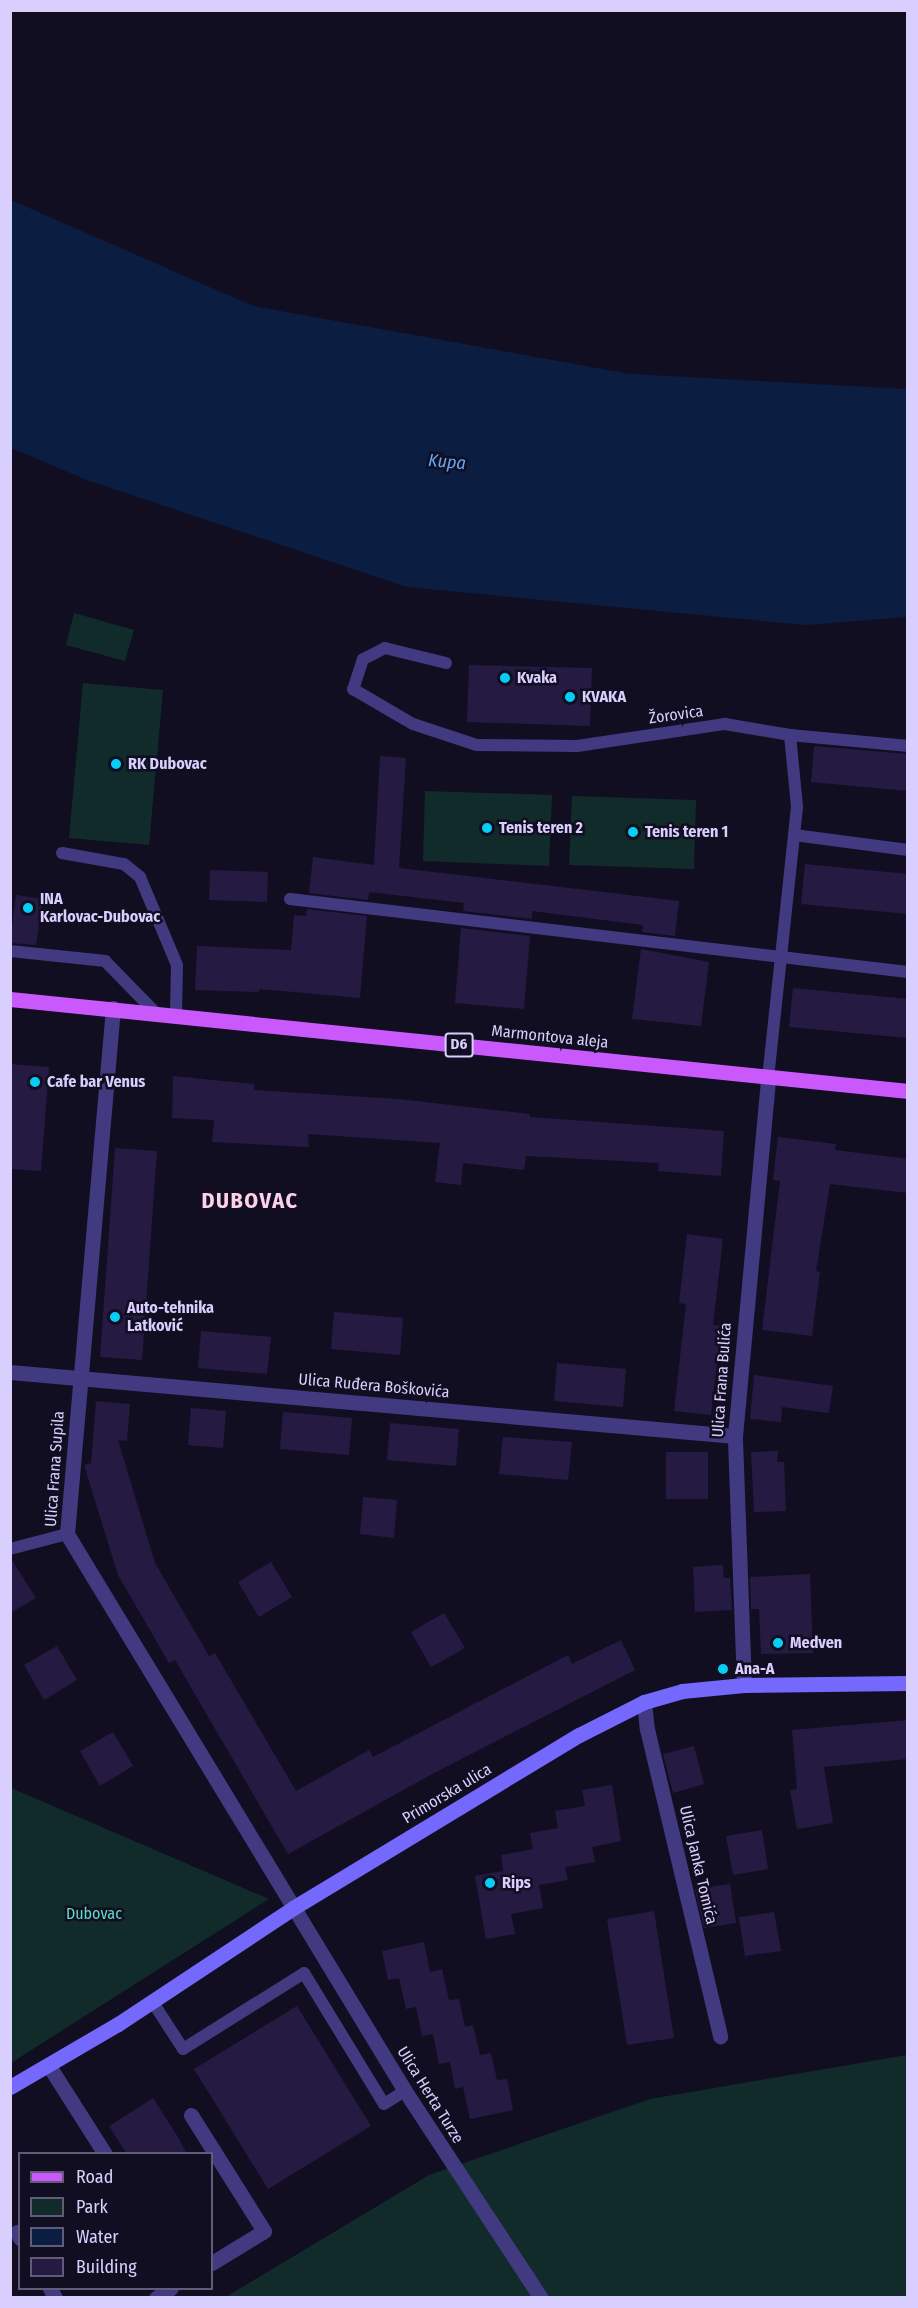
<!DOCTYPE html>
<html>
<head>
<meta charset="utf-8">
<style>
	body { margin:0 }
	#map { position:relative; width:918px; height:2308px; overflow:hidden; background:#120e22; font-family:"Fira Sans Condensed",sans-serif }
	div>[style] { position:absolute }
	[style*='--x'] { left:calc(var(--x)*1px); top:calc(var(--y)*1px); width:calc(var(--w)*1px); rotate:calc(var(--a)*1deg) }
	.green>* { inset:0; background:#112b2b }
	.water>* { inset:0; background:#0c1d42 }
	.building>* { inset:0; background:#251a42 }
	.lane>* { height:12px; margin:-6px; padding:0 6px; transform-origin:6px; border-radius:6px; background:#413a80 }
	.street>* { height:15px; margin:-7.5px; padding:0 7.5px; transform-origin:7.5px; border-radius:7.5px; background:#413a80 }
	.secondary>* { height:15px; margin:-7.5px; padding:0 7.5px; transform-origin:7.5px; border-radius:7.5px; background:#7568fc }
	.primary>* { height:15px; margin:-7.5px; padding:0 7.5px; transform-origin:7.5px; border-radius:7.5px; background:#c959fc }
	.dots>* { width:16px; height:16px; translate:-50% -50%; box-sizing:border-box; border:3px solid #120e22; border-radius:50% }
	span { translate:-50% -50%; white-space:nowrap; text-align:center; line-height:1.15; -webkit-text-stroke:5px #120e22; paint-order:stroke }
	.shield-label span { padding:2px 4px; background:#120e22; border:2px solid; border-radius:4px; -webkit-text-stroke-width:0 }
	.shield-label { font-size:15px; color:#d8cffe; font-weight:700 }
	.poi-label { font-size:16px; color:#d8cffe; font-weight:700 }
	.left { translate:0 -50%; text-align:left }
	.street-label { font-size:16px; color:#d8cffe }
	.park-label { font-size:16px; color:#5dddc4 }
	.water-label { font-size:18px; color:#60aafc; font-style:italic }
	.district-label { font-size:22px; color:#fed1eb; font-weight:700; letter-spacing:1.5px }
	.frame { position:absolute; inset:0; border:12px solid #d8cffe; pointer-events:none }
	.legend { position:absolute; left:18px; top:2152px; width:195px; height:138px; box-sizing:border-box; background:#120e22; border:2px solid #615b7a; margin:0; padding:8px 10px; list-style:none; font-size:18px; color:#d8cffe }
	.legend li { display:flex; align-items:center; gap:12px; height:30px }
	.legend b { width:30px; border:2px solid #615b7a }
</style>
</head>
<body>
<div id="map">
	<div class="green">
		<div style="clip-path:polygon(74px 613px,134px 630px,125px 661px,66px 645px)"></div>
		<div style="clip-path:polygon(83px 683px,163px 690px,149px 845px,69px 838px)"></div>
		<div style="clip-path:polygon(425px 791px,552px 795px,549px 866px,423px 861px)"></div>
		<div style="clip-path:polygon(572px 796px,696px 800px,694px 869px,569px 865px)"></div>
		<div style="clip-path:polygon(11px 1788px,269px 1899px,11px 2063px)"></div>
		<div style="clip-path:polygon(907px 2055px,907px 2297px,224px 2298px,429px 2175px,650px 2099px)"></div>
	</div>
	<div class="water">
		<div style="clip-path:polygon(11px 200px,253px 306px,630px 374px,907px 389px,907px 617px,805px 625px,407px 587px,87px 480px,11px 448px)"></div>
	</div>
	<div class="building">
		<div style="clip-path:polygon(469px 665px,592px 668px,590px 726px,467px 722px)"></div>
		<div style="clip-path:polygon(814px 746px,908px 754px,908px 791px,811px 782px)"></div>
		<div style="clip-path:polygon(380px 756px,406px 758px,399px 868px,679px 901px,675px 936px,642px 932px,643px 925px,532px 911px,532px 919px,463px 911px,464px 903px,369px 892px,368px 900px,309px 893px,313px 857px,374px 865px)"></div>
		<div style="clip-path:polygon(805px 864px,908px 874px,908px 914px,801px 904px)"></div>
		<div style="clip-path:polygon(210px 870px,268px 872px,267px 902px,209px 900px)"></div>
		<div style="clip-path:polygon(16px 895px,43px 899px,36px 945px,10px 943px)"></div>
		<div style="clip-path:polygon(307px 909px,367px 916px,360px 998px,260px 989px,259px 992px,195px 990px,197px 946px,291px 950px,294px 915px,306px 916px)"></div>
		<div style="clip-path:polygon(461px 928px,530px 936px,524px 1009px,455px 1003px)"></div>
		<div style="clip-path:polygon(641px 949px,709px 962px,701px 1026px,632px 1019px)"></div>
		<div style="clip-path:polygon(793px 988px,908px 999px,908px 1038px,789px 1027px)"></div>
		<div style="clip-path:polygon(10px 1064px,49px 1067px,41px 1171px,10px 1169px)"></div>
		<div style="clip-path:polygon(173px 1076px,254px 1084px,254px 1090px,398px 1099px,530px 1114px,530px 1117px,724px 1131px,721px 1176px,658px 1171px,659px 1163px,526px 1156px,524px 1170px,463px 1163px,461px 1185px,435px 1182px,440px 1143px,308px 1134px,309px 1147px,212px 1142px,214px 1120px,172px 1118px)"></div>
		<div style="clip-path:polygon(778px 1137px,836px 1144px,835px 1150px,908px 1159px,908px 1193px,830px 1184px,816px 1271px,820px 1272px,812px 1336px,762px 1330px,780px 1181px,773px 1180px)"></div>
		<div style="clip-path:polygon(115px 1148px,157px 1151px,142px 1360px,100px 1357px)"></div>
		<div style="clip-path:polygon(687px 1234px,723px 1239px,713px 1325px,721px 1326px,711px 1415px,674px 1411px,686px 1304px,679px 1303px)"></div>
		<div style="clip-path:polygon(334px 1312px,403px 1318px,400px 1355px,331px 1349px)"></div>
		<div style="clip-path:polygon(201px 1331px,271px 1337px,267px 1374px,198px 1368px)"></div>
		<div style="clip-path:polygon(557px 1363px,626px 1369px,623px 1407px,554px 1401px)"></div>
		<div style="clip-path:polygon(754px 1375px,833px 1386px,829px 1413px,782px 1407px,781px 1422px,750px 1419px)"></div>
		<div style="clip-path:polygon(96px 1401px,130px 1404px,127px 1441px,118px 1440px,155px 1563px,209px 1656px,215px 1653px,296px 1791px,369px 1750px,373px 1757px,568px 1655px,572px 1664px,621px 1640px,635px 1670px,432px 1774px,288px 1854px,175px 1660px,169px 1663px,118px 1575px,84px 1465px,91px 1463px)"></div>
		<div style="clip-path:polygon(191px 1408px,226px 1411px,223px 1448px,188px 1445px)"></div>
		<div style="clip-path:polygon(283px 1412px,352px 1418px,349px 1455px,280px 1449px)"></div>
		<div style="clip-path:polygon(390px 1423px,459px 1429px,456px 1466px,387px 1460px)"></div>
		<div style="clip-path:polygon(503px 1437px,572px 1442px,568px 1480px,499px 1474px)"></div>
		<div style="clip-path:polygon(778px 1451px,777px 1462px,784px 1462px,786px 1511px,754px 1512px,751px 1452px)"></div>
		<div style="clip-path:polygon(666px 1452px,708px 1452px,708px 1499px,666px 1499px)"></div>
		<div style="clip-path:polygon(363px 1497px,397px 1500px,394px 1538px,360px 1534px)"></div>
		<div style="clip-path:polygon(10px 1557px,36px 1598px,10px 1613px)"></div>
		<div style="clip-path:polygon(271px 1562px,292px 1597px,259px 1617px,238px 1582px)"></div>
		<div style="clip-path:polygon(723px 1565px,724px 1578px,730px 1578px,732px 1610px,695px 1612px,693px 1567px)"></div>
		<div style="clip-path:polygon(810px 1574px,813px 1653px,761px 1654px,759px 1609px,751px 1609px,750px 1577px)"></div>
		<div style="clip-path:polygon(444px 1613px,465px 1648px,431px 1667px,411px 1632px)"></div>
		<div style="clip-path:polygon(57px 1646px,77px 1680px,44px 1700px,24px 1665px)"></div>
		<div style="clip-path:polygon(908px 1720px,908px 1759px,824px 1767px,833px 1823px,797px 1829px,790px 1790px,797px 1789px,792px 1730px)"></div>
		<div style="clip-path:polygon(113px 1732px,133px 1766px,100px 1786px,80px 1751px)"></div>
		<div style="clip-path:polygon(694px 1746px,704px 1784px,673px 1793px,663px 1754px)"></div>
		<div style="clip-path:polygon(612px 1785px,621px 1841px,592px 1847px,595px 1862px,565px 1867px,568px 1880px,539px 1885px,543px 1908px,511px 1914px,515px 1934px,486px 1939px,475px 1876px,503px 1871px,501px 1855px,533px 1849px,530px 1833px,558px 1828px,555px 1811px,585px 1806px,582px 1790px)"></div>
		<div style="clip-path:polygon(762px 1830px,768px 1869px,733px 1875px,726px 1836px)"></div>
		<div style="clip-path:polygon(730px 1884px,736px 1923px,704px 1928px,695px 1889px)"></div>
		<div style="clip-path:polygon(654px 1911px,674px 2038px,627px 2045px,607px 1919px)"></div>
		<div style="clip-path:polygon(774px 1912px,781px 1951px,745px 1956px,739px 1917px)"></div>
		<div style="clip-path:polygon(424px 1942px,430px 1972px,442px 1969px,449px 2000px,459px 1999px,465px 2027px,473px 2025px,480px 2055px,491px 2053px,497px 2080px,507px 2079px,513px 2110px,470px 2119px,463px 2087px,455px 2089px,450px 2062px,439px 2064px,433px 2034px,422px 2036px,416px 2007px,406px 2009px,399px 1978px,388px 1980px,382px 1951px)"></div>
		<div style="clip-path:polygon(297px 2006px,371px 2126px,268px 2189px,194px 2069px)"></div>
		<div style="clip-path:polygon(153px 2098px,178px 2137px,187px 2154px,127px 2154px,109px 2126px)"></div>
	</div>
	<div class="lane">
		<div style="--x:446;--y:663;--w:63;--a:-166.2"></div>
		<div style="--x:385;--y:648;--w:25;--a:153"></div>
		<div style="--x:363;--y:659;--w:32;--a:108"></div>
		<div style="--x:353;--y:689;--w:69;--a:30.3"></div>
		<div style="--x:413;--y:724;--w:67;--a:18.2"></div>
		<div style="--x:477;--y:745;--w:100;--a:0.6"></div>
		<div style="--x:577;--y:746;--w:150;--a:-8.5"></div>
		<div style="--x:725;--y:724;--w:66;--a:9.6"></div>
		<div style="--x:790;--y:735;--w:72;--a:84.4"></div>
		<div style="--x:797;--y:807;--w:274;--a:96.1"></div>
		<div style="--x:790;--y:735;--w:119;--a:5.3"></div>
		<div style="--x:794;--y:835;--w:115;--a:7.5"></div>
		<div style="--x:62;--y:853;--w:63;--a:10.1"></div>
		<div style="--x:124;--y:864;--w:21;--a:39"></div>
		<div style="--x:140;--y:877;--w:95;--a:67.2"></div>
		<div style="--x:177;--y:965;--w:49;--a:91.2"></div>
		<div style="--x:290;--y:899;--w:622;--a:6.74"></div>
		<div style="--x:10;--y:951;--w:96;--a:6"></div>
		<div style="--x:105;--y:961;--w:71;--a:45.6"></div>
		<div style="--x:10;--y:1549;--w:59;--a:-14.7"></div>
		<div style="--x:152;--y:2001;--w:57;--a:57.1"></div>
		<div style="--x:183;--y:2049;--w:143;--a:-32.1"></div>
		<div style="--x:304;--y:1973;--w:153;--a:58.6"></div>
		<div style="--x:384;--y:2104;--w:25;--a:-32"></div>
	</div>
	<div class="street">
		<div style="--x:113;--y:1008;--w:528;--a:95"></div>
		<div style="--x:67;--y:1534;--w:652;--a:58.75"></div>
		<div style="--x:405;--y:2091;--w:248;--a:56.7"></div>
		<div style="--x:10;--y:1372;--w:728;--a:5.04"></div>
		<div style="--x:744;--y:1685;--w:249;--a:-92.1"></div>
		<div style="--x:735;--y:1436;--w:359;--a:-84.7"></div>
		<div style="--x:644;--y:1702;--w:27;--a:84"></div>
		<div style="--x:647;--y:1729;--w:316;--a:76.6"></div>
		<div style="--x:49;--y:2066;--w:104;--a:57.5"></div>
		<div style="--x:191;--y:2115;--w:137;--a:57.8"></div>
		<div style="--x:264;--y:2231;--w:61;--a:148.4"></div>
		<div style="--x:17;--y:2232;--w:7;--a:63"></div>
		<div style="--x:50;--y:2288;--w:11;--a:63"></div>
		<div style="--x:156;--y:2298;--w:18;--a:-34"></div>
	</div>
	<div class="secondary">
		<div style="--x:10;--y:2087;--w:125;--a:-30.3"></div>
		<div style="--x:118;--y:2024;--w:210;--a:-33.5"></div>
		<div style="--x:293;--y:1908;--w:334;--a:-31.2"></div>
		<div style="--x:579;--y:1735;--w:73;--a:-26.9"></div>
		<div style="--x:644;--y:1702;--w:40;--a:-16"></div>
		<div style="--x:682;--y:1691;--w:62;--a:-5.5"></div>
		<div style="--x:744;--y:1685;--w:164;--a:-0.7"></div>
	</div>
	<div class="primary">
		<div style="--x:10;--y:999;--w:903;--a:5.85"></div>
	</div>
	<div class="dots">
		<div style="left:505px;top:678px;background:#05cef5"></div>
		<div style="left:570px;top:697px;background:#05cef5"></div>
		<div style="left:116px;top:764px;background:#05cef5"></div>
		<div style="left:487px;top:828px;background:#05cef5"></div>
		<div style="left:633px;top:832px;background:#05cef5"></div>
		<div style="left:28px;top:908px;background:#05cef5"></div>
		<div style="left:35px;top:1082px;background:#05cef5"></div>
		<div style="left:115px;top:1317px;background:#05cef5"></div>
		<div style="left:778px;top:1643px;background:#05cef5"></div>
		<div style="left:723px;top:1669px;background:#05cef5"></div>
		<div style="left:490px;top:1883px;background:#05cef5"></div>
	</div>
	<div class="shield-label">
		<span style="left:459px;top:1045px">D6</span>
	</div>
	<div class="poi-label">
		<span class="left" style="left:517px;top:678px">Kvaka</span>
		<span class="left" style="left:582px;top:697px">KVAKA</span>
		<span class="left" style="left:128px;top:764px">RK Dubovac</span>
		<span class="left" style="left:499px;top:828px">Tenis teren 2</span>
		<span class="left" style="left:645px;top:832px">Tenis teren 1</span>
		<span class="left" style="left:40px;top:908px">INA<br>Karlovac-Dubovac</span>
		<span class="left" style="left:47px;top:1082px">Cafe bar Venus</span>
		<span class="left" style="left:127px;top:1317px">Auto-tehnika<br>Latković</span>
		<span class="left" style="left:790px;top:1643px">Medven</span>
		<span class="left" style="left:735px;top:1669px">Ana-A</span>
		<span class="left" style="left:502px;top:1883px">Rips</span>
	</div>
	<div class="street-label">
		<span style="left:676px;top:715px;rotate:-8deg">Žorovica</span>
		<span style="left:550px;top:1037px;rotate:6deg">Marmontova aleja</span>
		<span style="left:722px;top:1380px;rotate:-86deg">Ulica Frana Bulića</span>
		<span style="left:374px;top:1386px;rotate:5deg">Ulica Ruđera Boškovića</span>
		<span style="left:55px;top:1469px;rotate:-86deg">Ulica Frana Supila</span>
		<span style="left:447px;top:1794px;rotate:-31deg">Primorska ulica</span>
		<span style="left:698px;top:1865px;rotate:77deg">Ulica Janka Tomića</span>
		<span style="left:430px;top:2095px;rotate:58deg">Ulica Herta Turze</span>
	</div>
	<div class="park-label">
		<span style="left:94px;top:1914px">Dubovac</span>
	</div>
	<div class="water-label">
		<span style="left:447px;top:462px;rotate:5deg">Kupa</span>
	</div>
	<div class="district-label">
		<span style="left:250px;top:1201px">DUBOVAC</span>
	</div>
	<div class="frame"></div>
	<ul class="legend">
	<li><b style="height:8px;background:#c959fc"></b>Road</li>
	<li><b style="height:16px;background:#112b2b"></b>Park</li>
	<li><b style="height:16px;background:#0c1d42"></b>Water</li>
	<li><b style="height:16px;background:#251a42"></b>Building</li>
	</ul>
</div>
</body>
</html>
